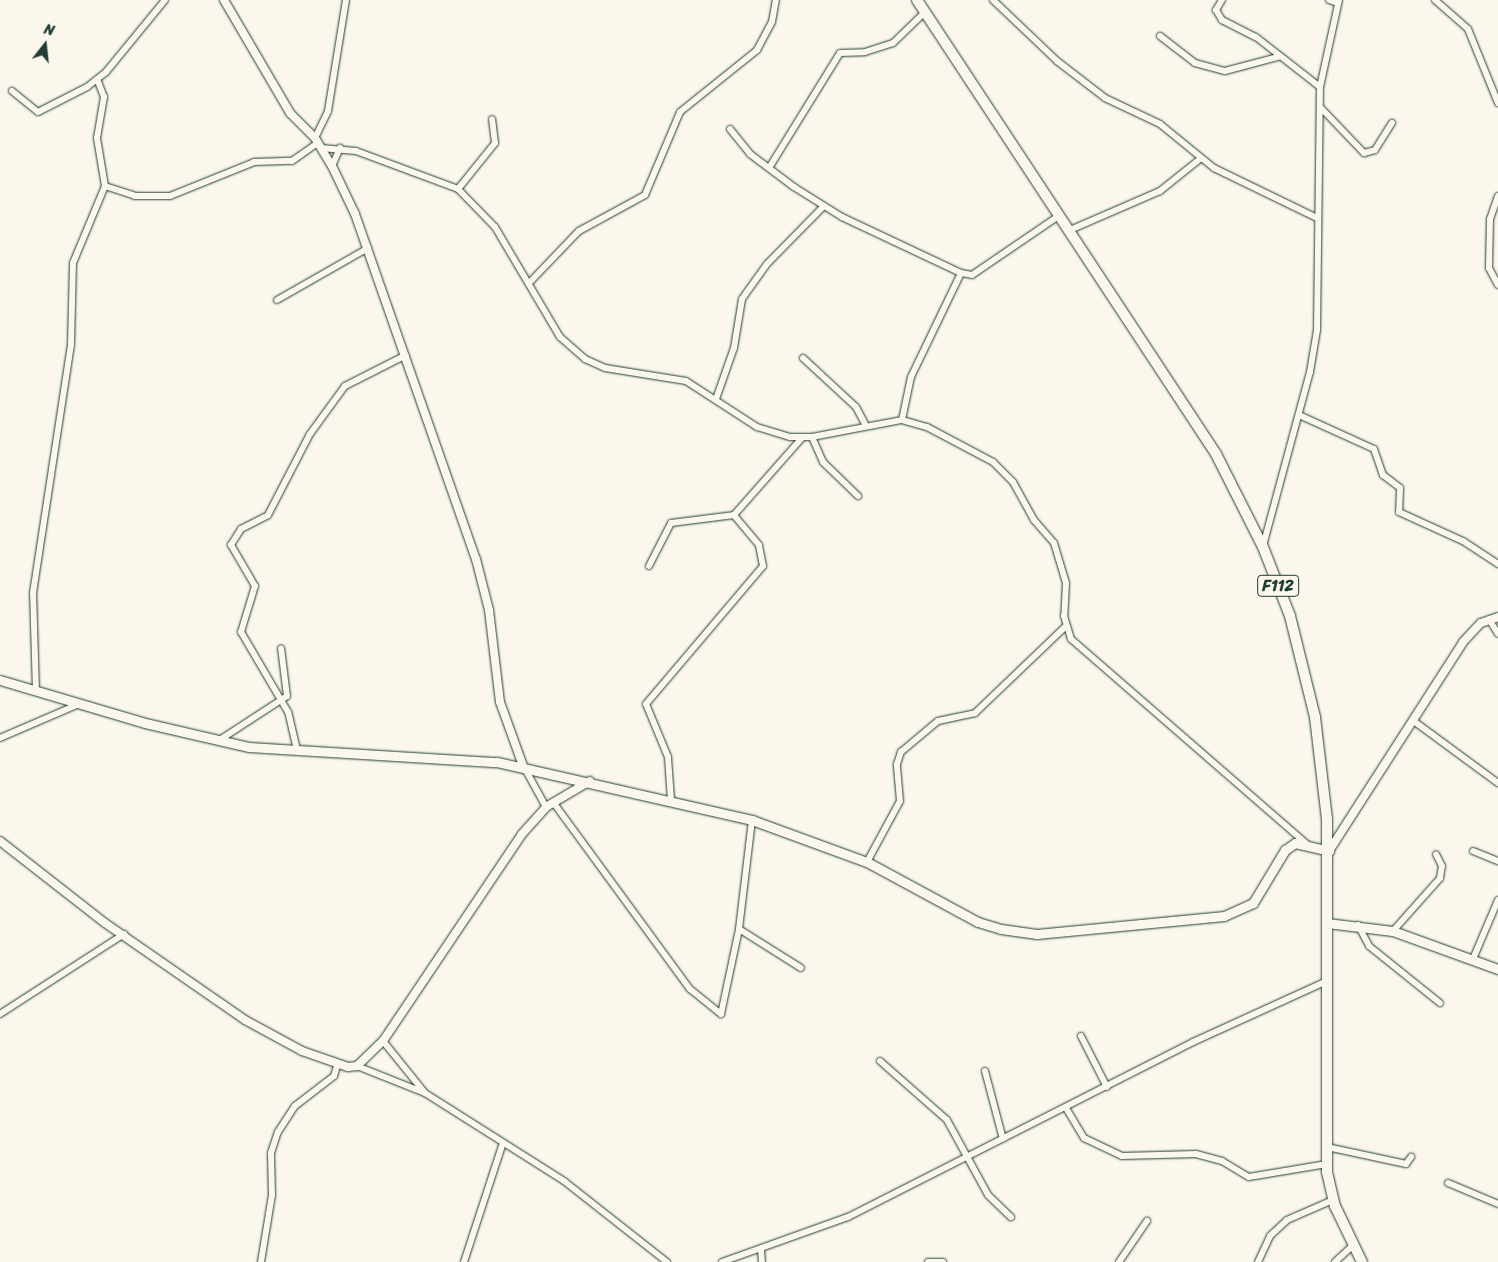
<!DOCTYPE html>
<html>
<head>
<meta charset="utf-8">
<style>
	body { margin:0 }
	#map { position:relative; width:1498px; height:1262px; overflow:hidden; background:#fbf7ec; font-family:Sriracha,sans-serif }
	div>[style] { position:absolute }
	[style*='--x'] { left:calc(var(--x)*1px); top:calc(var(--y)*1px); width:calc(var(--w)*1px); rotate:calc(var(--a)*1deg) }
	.roads { filter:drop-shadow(0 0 1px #1f3d34) drop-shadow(0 0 1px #1f3d34) }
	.minor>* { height:6px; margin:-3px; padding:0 3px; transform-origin:3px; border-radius:3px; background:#fbf7ec }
	.tertiary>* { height:8px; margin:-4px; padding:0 4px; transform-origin:4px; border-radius:4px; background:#fbf7ec }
	.secondary>* { height:9px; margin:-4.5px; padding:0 4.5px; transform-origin:4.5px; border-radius:4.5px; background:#fbf7ec }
	.primary>* { height:10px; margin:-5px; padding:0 5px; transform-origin:5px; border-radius:5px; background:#fbf7ec }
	span { translate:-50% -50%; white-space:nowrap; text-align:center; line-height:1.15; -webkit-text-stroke:4px #fbf7ec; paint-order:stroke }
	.shield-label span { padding:1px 4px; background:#fbf7ec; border:1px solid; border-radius:4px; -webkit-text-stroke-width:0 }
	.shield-label { font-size:16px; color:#1f3d34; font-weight:700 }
	.north { position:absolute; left:20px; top:20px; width:50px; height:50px; -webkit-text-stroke:4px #fbf7ec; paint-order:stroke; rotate:16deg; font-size:14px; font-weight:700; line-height:20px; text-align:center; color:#1f3d34 }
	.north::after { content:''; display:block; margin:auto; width:18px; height:22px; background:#1f3d34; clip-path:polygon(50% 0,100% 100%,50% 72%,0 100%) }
</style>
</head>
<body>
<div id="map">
	<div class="roads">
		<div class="minor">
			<div style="--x:993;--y:0;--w:88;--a:43.6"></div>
			<div style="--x:1057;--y:61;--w:61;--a:37.6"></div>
			<div style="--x:1105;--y:98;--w:61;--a:25.3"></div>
			<div style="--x:1160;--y:124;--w:70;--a:39.2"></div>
			<div style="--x:1214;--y:168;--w:114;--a:25.9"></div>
			<div style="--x:1222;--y:0;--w:12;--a:121"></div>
			<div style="--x:1216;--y:10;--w:12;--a:59"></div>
			<div style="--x:1222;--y:20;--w:38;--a:27"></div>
			<div style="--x:1256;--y:37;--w:81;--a:38"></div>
			<div style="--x:1329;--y:0;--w:9;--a:18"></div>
			<div style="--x:1435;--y:0;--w:44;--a:41.3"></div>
			<div style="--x:1468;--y:29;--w:80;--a:67.9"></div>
			<div style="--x:1160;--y:36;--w:44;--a:37.6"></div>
			<div style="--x:1195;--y:63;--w:31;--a:15"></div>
			<div style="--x:1225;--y:71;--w:55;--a:-14.8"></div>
			<div style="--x:12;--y:91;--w:33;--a:39"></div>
			<div style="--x:38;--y:112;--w:55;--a:-27"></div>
			<div style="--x:87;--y:87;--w:24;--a:-38"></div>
			<div style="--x:106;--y:72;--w:93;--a:-50.7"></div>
			<div style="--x:1320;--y:107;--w:64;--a:46.3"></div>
			<div style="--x:1364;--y:153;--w:11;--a:-15"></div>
			<div style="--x:1375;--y:150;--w:32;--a:-58"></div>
			<div style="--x:730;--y:129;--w:32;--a:51"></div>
			<div style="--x:750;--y:154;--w:55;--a:36.9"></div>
			<div style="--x:794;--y:187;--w:57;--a:32"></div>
			<div style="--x:842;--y:217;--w:132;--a:25.2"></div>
			<div style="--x:961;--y:273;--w:11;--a:10"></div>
			<div style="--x:972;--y:275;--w:107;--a:-34.3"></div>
			<div style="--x:315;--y:138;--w:30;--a:-64"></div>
			<div style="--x:328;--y:111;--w:112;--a:-80.8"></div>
			<div style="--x:321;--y:148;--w:35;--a:5"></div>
			<div style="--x:356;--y:151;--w:109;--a:20.4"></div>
			<div style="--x:458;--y:189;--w:53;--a:45.8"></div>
			<div style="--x:495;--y:227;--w:128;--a:59.4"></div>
			<div style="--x:560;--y:337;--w:33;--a:41"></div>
			<div style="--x:585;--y:359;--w:22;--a:24"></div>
			<div style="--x:605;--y:368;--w:82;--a:9.1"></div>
			<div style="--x:686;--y:381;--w:85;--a:32.9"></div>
			<div style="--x:757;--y:427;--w:34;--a:17"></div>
			<div style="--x:790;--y:437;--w:22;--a:0"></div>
			<div style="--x:812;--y:437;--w:92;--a:-10.7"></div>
			<div style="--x:902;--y:420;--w:26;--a:16"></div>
			<div style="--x:927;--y:427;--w:75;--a:27.9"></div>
			<div style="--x:993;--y:462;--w:28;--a:45"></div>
			<div style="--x:1013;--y:482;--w:43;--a:61.1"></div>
			<div style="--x:1034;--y:520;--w:30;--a:49"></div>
			<div style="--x:1054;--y:543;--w:42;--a:73.3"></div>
			<div style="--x:1066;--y:583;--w:33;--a:93"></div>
			<div style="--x:1064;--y:616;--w:24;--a:73"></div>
			<div style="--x:1071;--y:639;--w:311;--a:41"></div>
			<div style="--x:332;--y:166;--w:20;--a:-66"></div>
			<div style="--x:769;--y:168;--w:135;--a:-58.3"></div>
			<div style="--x:840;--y:53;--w:25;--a:-2"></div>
			<div style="--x:865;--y:52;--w:29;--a:-18"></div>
			<div style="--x:893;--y:43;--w:45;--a:-44.1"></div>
			<div style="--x:105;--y:186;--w:32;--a:18"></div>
			<div style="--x:135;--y:196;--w:35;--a:0"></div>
			<div style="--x:170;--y:196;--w:91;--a:-22"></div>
			<div style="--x:254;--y:162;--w:38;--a:-2"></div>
			<div style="--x:292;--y:161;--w:32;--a:-35"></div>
			<div style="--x:458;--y:189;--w:59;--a:-51.2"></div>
			<div style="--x:495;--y:143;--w:24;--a:-97"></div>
			<div style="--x:1498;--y:196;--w:24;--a:109"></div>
			<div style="--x:1490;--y:219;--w:49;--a:91.2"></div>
			<div style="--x:1489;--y:268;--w:19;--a:62"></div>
			<div style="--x:1070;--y:230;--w:98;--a:-23.4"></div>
			<div style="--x:1160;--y:191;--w:51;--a:-38.7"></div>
			<div style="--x:531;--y:281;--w:69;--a:-46.2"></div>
			<div style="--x:579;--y:231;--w:75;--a:-28.6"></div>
			<div style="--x:645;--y:195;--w:90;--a:-67.1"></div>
			<div style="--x:680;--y:112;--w:99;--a:-38.8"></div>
			<div style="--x:757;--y:50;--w:32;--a:-62"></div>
			<div style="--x:772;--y:22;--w:22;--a:-80"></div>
			<div style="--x:277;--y:300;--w:105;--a:-29.7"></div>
			<div style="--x:803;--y:358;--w:72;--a:42.8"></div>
			<div style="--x:856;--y:407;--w:19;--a:62"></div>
			<div style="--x:716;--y:399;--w:54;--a:-70.6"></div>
			<div style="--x:734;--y:348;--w:50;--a:-80.7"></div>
			<div style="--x:742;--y:299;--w:43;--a:-54.5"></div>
			<div style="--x:767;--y:264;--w:81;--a:-45.5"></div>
			<div style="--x:1299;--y:415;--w:82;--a:24.4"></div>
			<div style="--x:1374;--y:449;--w:28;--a:71"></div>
			<div style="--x:1383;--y:475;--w:21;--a:37"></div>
			<div style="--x:1400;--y:488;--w:24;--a:92"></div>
			<div style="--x:1399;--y:512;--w:70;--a:24.4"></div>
			<div style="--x:1463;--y:541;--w:42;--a:33.3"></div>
			<div style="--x:902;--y:420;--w:44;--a:-78.2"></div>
			<div style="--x:911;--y:377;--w:115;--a:-64.3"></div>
			<div style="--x:812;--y:437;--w:27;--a:66"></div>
			<div style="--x:823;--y:462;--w:49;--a:44.2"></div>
			<div style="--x:1263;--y:546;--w:180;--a:-74.9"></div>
			<div style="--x:1310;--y:372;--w:43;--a:-80.5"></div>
			<div style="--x:1317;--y:330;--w:243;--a:-89.3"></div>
			<div style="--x:1320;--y:87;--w:89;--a:-77.7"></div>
			<div style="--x:649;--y:566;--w:48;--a:-62.9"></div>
			<div style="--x:671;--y:523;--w:64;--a:-7.2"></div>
			<div style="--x:734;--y:515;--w:103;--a:-48.6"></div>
			<div style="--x:1489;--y:619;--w:17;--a:59"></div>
			<div style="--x:36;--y:692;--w:99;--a:-91.7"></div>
			<div style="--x:33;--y:593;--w:251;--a:-81.3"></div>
			<div style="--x:71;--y:345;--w:82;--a:-88.6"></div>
			<div style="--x:73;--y:263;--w:83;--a:-67.4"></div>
			<div style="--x:105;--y:186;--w:49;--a:-99.5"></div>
			<div style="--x:97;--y:138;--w:42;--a:-80.3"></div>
			<div style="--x:104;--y:97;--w:19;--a:-111"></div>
			<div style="--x:1415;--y:722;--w:103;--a:36.3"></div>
			<div style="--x:0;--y:738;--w:86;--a:-23.3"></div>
			<div style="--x:218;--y:741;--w:82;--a:-33.1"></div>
			<div style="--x:287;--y:696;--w:48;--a:-97.1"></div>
			<div style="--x:297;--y:750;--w:39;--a:-103"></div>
			<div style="--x:288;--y:712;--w:93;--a:-120.4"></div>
			<div style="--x:241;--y:632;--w:48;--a:-73.1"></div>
			<div style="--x:255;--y:586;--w:48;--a:-120.3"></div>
			<div style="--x:231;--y:545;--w:19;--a:-58"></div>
			<div style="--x:241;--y:529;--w:30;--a:-27"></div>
			<div style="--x:268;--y:515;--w:91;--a:-62.6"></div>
			<div style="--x:310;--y:434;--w:59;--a:-53.9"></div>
			<div style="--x:345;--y:386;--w:68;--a:-26.9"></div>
			<div style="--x:524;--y:767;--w:46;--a:61.2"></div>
			<div style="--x:671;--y:800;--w:43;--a:-94"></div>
			<div style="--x:668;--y:757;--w:57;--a:-112.5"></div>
			<div style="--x:646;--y:704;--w:181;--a:-49.7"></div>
			<div style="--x:763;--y:566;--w:21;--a:-101"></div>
			<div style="--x:759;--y:545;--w:39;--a:-130"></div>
			<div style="--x:553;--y:802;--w:232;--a:53.8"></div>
			<div style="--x:690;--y:989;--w:40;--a:39"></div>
			<div style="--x:721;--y:1014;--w:87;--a:-78"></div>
			<div style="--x:739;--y:929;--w:110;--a:-83.2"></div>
			<div style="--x:1473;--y:851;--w:27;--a:22"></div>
			<div style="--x:867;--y:862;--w:69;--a:-61.6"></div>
			<div style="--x:900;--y:801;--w:37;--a:-95"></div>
			<div style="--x:897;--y:764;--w:13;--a:-72"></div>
			<div style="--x:901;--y:752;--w:48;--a:-40"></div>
			<div style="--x:938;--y:721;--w:38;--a:-12"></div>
			<div style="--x:975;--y:713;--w:124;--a:-43.7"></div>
			<div style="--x:1358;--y:925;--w:24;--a:62"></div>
			<div style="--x:1369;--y:946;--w:91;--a:38.8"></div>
			<div style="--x:739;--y:929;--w:73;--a:32.2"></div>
			<div style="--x:1393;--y:931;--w:71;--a:-48.4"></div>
			<div style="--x:1440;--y:878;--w:12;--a:-81"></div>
			<div style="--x:1442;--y:866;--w:13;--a:-117"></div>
			<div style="--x:1473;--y:959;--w:64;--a:-67"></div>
			<div style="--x:0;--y:1014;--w:148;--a:-32.8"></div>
			<div style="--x:1081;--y:1036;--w:57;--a:63"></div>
			<div style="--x:383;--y:1041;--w:67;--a:51.1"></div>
			<div style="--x:880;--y:1061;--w:89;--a:41.4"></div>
			<div style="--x:947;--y:1120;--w:85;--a:61.3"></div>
			<div style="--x:988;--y:1195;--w:32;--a:44"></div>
			<div style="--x:357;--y:1066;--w:73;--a:21.7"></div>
			<div style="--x:425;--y:1093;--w:165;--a:32.3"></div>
			<div style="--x:564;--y:1181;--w:131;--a:38.2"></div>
			<div style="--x:985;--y:1071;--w:70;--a:75.2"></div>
			<div style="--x:1066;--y:1108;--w:35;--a:59"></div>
			<div style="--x:1084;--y:1138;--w:42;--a:25.3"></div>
			<div style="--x:1122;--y:1156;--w:74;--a:-1.5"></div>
			<div style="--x:1196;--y:1154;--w:27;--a:15"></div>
			<div style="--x:1222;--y:1161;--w:31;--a:31"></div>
			<div style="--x:1249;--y:1177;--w:79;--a:-9.5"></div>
			<div style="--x:1327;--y:1147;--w:81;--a:12.1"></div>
			<div style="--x:1406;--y:1164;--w:9;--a:-54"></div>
			<div style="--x:1448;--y:1183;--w:54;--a:22.8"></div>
			<div style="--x:761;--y:1249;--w:13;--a:86"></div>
			<div style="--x:261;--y:1262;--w:68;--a:-80.7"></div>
			<div style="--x:272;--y:1195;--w:42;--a:-91.4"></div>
			<div style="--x:271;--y:1153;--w:22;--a:-72"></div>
			<div style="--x:278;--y:1132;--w:31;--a:-57"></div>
			<div style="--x:295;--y:1106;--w:49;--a:-37.6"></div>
			<div style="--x:334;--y:1076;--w:10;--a:-73"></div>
			<div style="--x:464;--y:1262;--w:122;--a:-71.9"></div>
			<div style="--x:722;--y:1262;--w:134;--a:-19.7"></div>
			<div style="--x:848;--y:1217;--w:387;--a:-26.9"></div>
			<div style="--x:1193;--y:1042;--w:149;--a:-24.5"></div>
			<div style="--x:928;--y:1262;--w:15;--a:0"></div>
			<div style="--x:1119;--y:1262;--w:50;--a:-55.7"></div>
			<div style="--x:1258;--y:1262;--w:29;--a:-65"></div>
			<div style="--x:1270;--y:1236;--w:23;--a:-43"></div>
			<div style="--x:1287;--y:1220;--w:50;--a:-23.5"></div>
			<div style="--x:1335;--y:1262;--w:25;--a:-43"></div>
		</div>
		<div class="tertiary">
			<div style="--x:224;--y:0;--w:131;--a:59.7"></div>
			<div style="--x:290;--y:113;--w:35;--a:45"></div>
			<div style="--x:315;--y:138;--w:33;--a:59"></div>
			<div style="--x:332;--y:166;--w:53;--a:64.4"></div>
			<div style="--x:355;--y:214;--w:366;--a:70.7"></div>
			<div style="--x:476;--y:559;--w:53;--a:75.7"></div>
			<div style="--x:489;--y:610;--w:93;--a:83.2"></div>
			<div style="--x:500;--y:702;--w:68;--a:70.2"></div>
			<div style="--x:0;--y:841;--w:133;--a:38"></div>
			<div style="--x:105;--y:923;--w:170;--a:34.7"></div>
			<div style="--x:245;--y:1020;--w:65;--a:28.5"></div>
			<div style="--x:302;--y:1051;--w:49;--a:19.2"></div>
			<div style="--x:348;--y:1067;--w:9;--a:-6"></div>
			<div style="--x:357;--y:1066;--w:36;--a:-44"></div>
			<div style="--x:383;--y:1041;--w:249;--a:-56.1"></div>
			<div style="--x:522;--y:834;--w:36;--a:-48"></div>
			<div style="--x:546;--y:807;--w:51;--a:-30.6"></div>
			<div style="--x:1329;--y:851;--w:248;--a:-57.3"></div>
			<div style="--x:1463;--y:642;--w:26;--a:-47"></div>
			<div style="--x:1481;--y:623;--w:18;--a:-19"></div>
		</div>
		<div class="secondary">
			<div style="--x:0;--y:680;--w:151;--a:16.5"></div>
			<div style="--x:145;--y:723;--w:107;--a:13"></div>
			<div style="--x:249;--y:747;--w:248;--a:3.5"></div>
			<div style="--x:497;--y:762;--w:262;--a:12.8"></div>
			<div style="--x:752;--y:820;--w:122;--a:20.1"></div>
			<div style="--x:867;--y:862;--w:126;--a:28.4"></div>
			<div style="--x:978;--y:922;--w:24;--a:17"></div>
			<div style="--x:1001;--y:929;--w:36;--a:8"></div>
			<div style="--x:1037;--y:934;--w:188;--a:-5.5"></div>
			<div style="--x:1224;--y:916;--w:32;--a:-24"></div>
			<div style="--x:1253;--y:903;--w:62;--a:-58.9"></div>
			<div style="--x:1285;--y:850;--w:12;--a:-35"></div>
			<div style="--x:1295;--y:843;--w:35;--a:13"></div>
			<div style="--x:1327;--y:923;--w:66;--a:6.9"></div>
			<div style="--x:1393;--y:931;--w:112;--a:19.9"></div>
		</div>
		<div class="primary">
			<div style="--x:917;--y:0;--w:544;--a:56.63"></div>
			<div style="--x:1216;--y:454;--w:104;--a:63.2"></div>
			<div style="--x:1263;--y:547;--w:74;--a:68.6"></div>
			<div style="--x:1290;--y:616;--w:104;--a:76.1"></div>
			<div style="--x:1315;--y:717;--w:103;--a:83.3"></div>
			<div style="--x:1327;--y:819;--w:353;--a:90"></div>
			<div style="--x:1327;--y:1172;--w:35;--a:77"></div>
			<div style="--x:1335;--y:1206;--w:62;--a:64.3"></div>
		</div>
	</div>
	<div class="shield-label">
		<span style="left:1278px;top:586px">F112</span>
	</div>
	<div class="north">N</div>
</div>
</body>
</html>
